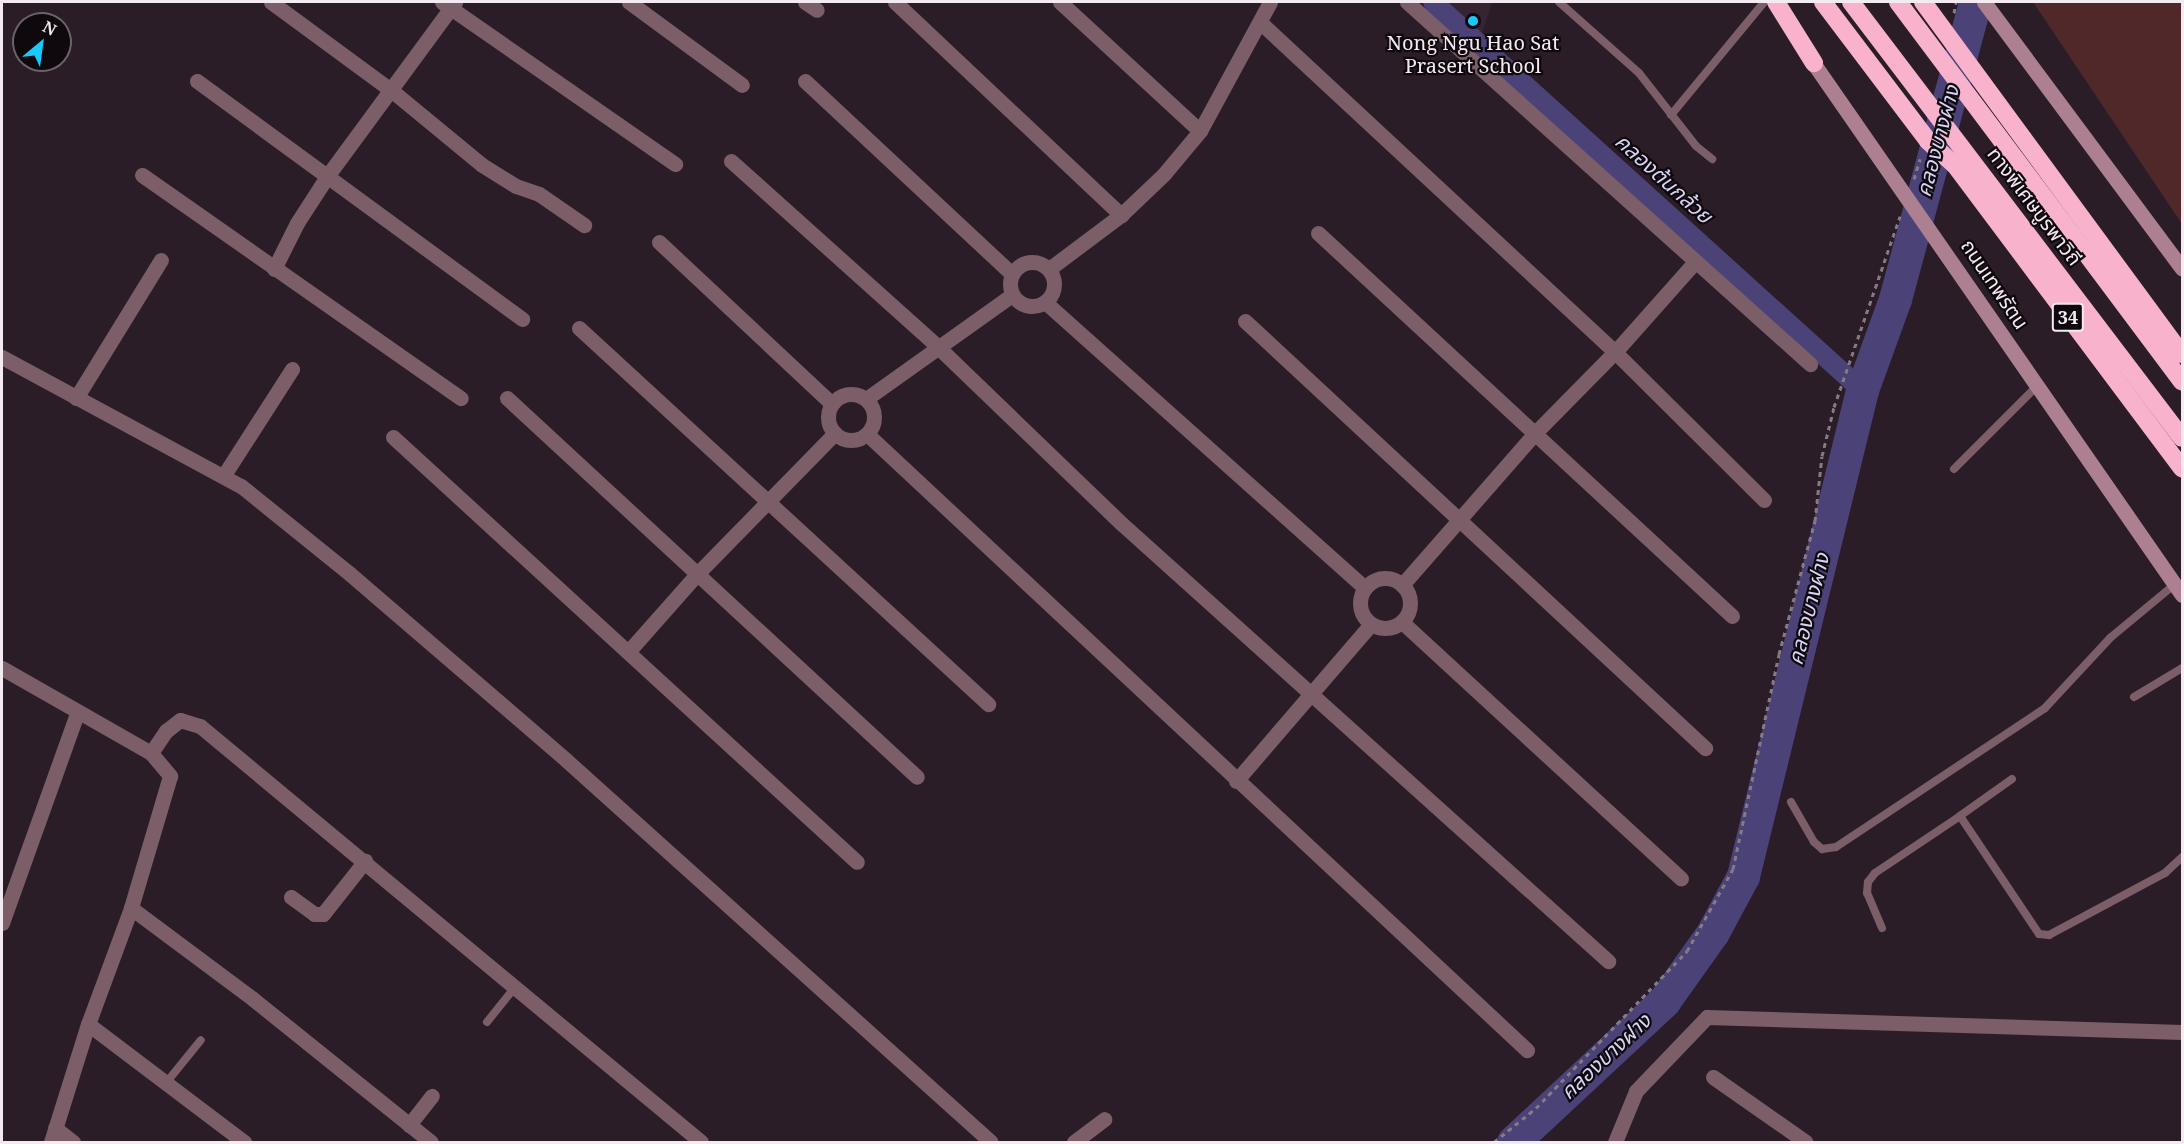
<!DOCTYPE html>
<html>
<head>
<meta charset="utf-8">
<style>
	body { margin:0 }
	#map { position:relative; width:2184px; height:1144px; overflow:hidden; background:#2a1d28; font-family:"Noto Serif","Noto Sans Thai",serif }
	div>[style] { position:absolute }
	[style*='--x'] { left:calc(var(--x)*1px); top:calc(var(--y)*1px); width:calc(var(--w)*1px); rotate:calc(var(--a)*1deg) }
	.built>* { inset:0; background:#372433 }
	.green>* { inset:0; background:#51282a }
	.canal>* { height:20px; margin:-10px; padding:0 10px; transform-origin:10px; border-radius:10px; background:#4b4278 }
	.river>* { height:33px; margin:-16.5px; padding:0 16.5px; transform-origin:16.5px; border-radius:16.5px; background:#4b4278 }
	.path>* { height:3px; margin-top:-1.5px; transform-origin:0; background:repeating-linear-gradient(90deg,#867b84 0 4.5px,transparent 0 9px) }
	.lane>* { height:8px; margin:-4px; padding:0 4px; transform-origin:4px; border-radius:4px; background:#7b5e68 }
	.street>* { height:15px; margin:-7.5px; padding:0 7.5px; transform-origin:7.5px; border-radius:7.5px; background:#7b5e68 }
	.street>.ring { margin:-7.5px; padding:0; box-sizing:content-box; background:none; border:15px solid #7b5e68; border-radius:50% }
	.secondary>* { height:15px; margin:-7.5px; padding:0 7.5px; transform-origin:7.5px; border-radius:7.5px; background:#ad8091 }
	.highway>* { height:18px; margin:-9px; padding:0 9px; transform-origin:9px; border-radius:9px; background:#f8b2cc }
	.dots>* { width:16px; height:16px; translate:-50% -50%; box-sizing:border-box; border:3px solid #0f090e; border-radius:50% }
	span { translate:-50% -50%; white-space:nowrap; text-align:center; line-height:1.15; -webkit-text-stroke:4.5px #0f090e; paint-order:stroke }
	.shield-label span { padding:2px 4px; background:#0f090e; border:2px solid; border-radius:4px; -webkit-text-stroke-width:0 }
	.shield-label { font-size:18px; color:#f4eaf1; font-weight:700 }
	.poi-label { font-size:20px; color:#f4eaf1 }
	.street-label { font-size:20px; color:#f4eaf1 }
	.water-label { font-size:21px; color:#d7d4f6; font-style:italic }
	.frame { position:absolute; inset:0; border:3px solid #f4eaf1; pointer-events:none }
	.north { position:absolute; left:12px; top:12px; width:60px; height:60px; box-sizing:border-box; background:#0f090e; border:2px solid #6b6369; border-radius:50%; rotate:29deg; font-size:16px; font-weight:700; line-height:24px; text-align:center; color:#f4eaf1 }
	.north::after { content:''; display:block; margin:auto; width:21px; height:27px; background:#17cafb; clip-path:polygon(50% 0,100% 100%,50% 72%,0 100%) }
</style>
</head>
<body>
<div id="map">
	<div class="built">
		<div style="clip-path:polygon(1439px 2px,1492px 2px,1480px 40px)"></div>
	</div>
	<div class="green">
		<div style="clip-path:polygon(2033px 2px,2182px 2px,2182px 224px)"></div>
	</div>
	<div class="canal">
		<div style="--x:1433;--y:2;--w:578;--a:42.13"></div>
	</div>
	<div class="river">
		<div style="--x:1513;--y:1142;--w:207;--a:-43"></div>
		<div style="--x:1664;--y:1001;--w:85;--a:-54.6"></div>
		<div style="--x:1713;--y:932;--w:64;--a:-61.8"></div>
		<div style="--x:1743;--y:876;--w:500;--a:-76.24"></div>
		<div style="--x:1862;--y:390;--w:97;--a:-70.1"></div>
		<div style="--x:1895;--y:299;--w:308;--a:-74.9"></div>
	</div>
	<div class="path">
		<div style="--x:1954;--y:13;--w:11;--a:-80"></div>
		<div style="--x:1914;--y:179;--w:21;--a:-73"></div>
		<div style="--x:1494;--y:1142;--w:54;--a:-39"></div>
		<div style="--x:1536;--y:1108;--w:218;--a:-46.1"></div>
		<div style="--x:1687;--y:951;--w:94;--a:-60.7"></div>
		<div style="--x:1733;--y:869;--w:220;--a:-77.9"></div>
		<div style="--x:1779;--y:654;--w:138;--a:-74.9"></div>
		<div style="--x:1815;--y:521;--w:65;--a:-83.9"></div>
		<div style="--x:1822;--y:456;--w:50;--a:-76.2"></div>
		<div style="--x:1834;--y:407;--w:202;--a:-70.9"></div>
	</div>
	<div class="lane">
		<div style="--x:1559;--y:2;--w:107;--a:41.6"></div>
		<div style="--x:1639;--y:73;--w:93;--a:52"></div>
		<div style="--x:1696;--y:146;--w:21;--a:39"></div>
		<div style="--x:1671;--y:115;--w:146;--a:-50.5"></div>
		<div style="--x:1954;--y:469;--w:117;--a:-45"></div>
		<div style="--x:2134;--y:697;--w:56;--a:-31.1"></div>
		<div style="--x:2012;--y:779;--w:64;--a:144.6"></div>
		<div style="--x:1960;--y:816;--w:142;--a:56.2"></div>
		<div style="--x:2039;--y:934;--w:10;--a:6"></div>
		<div style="--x:2049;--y:935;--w:132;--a:-28.1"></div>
		<div style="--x:2165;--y:873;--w:23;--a:-43"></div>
		<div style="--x:1791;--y:802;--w:46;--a:60.1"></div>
		<div style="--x:1814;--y:842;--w:11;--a:41"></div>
		<div style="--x:1822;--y:849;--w:14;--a:-8"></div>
		<div style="--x:1836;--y:847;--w:251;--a:-33.6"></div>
		<div style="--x:2045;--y:708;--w:96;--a:-47.1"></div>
		<div style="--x:2110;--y:638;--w:85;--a:-39.7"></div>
		<div style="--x:1882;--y:928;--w:38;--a:-113"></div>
		<div style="--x:1867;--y:893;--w:11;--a:-85"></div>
		<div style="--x:1868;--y:882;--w:11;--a:-52"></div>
		<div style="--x:1875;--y:873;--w:102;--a:-33.8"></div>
		<div style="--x:487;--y:1022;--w:45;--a:-51.3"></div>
		<div style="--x:166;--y:1083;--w:55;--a:-50.9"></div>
	</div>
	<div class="street">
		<div style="--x:271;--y:2;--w:149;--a:36.3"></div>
		<div style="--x:391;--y:90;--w:118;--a:39.5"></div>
		<div style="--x:482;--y:165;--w:40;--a:32"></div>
		<div style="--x:516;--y:186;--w:24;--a:19"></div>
		<div style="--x:539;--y:194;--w:55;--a:34.6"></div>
		<div style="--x:442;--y:2;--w:284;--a:34.8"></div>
		<div style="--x:629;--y:2;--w:140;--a:36.3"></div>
		<div style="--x:805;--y:2;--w:14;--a:34"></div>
		<div style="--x:895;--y:2;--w:311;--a:43.3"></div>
		<div style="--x:1060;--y:2;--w:190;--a:42.7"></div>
		<div style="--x:1407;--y:2;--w:542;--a:41.93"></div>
		<div style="--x:1261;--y:23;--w:483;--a:42.9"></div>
		<div style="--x:1615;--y:352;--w:210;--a:44.8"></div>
		<div style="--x:197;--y:81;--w:403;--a:36.2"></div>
		<div style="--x:805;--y:81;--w:283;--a:43"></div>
		<div style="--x:731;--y:161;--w:278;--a:41.9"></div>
		<div style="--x:938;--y:347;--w:255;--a:43.9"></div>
		<div style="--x:1122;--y:524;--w:654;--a:41.96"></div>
		<div style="--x:142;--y:175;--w:389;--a:35"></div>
		<div style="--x:1318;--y:233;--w:564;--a:42.77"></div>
		<div style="--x:659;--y:242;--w:237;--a:43.1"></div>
		<div class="ring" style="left:1010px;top:262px;width:29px;height:29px"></div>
		<div style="--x:274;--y:269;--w:51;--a:-63.4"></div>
		<div style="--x:297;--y:223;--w:57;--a:-57.1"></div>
		<div style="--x:328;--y:175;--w:215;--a:-53.7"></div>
		<div style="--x:1049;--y:269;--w:90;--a:-36.9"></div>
		<div style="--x:1121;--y:215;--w:59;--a:-43.6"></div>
		<div style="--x:1164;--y:174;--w:56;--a:-50.1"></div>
		<div style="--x:1200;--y:131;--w:147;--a:-61.5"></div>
		<div style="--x:1045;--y:302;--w:429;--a:41.8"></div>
		<div style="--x:1245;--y:321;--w:628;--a:42.87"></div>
		<div style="--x:579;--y:328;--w:556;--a:42.59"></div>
		<div style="--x:2;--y:357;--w:272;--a:28.4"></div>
		<div style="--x:241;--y:486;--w:140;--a:38.9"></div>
		<div style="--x:350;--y:574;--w:285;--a:40.7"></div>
		<div style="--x:566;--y:760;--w:571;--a:41.95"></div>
		<div class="ring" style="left:828px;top:394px;width:31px;height:31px"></div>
		<div style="--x:76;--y:398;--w:162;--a:-58.4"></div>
		<div style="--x:507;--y:398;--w:558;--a:42.75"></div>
		<div style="--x:866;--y:399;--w:179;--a:-35.5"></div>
		<div style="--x:867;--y:434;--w:903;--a:43.03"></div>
		<div style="--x:393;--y:437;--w:629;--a:42.49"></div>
		<div style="--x:224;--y:475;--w:126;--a:-57.3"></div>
		<div class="ring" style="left:1360px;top:578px;width:35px;height:35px"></div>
		<div style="--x:1402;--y:585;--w:202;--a:-48.8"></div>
		<div style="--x:1535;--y:433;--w:114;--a:-45.4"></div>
		<div style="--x:1615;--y:352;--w:119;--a:-48.4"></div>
		<div style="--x:1402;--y:622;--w:379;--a:42.6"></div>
		<div style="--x:628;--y:652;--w:104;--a:-48.5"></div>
		<div style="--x:697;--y:574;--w:197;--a:-45.6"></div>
		<div style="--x:2;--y:668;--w:172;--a:29.7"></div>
		<div style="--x:151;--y:753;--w:30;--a:50"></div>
		<div style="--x:170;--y:776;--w:138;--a:106.5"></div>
		<div style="--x:131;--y:908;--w:124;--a:110.3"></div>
		<div style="--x:88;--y:1024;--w:124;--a:107.4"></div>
		<div style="--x:151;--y:753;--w:27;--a:-56"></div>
		<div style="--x:166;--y:731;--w:18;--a:-38"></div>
		<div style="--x:180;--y:720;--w:21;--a:17"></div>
		<div style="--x:200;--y:726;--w:651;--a:39.7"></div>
		<div style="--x:1236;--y:781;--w:207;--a:-49.3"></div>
		<div style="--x:291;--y:897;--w:29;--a:36"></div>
		<div style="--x:314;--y:914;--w:9;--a:0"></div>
		<div style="--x:323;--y:914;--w:68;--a:-51.6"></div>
		<div style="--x:131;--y:908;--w:152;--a:36.7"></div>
		<div style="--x:253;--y:999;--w:228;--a:38.8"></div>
		<div style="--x:2;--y:923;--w:222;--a:-70.3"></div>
		<div style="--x:88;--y:1024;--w:196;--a:37.1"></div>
		<div style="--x:1713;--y:1077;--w:113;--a:35"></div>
		<div style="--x:409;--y:1125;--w:37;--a:-52"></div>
		<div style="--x:55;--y:1128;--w:23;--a:38"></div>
		<div style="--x:1074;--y:1142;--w:38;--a:-37"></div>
		<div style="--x:1615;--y:1142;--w:55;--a:-67.6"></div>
		<div style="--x:1636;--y:1091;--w:103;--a:-46.2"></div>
		<div style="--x:1707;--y:1017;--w:475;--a:1.8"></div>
	</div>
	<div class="secondary">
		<div style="--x:1984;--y:2;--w:332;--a:53.4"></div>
		<div style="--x:1807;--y:54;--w:658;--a:55.27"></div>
	</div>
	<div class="highway">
		<div style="--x:1776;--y:2;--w:72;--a:58.1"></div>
		<div style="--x:1823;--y:2;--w:174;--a:52.9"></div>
		<div style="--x:1928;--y:141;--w:36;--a:42"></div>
		<div style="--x:1955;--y:165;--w:379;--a:53.2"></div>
		<div style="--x:1851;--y:2;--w:547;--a:52.8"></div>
		<div style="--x:1898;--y:2;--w:474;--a:53.2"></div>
		<div style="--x:1923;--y:2;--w:437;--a:53.7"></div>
	</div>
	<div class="dots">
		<div style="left:1473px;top:21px;background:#17cafb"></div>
	</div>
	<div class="shield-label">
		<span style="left:2068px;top:317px">34</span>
	</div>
	<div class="poi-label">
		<span style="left:1473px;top:54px">Nong Ngu Hao Sat<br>Prasert School</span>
	</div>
	<div class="street-label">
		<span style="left:2035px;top:206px;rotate:53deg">ทางพิเศษบูรพาวิถี</span>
		<span style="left:1995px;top:284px;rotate:56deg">ถนนเทพรัตน</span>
	</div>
	<div class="water-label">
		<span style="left:1937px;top:141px;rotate:-75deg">คลองบางฝาง</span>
		<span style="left:1664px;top:178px;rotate:42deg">คลองต้นกล้วย</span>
		<span style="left:1808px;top:609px;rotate:-76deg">คลองบางฝาง</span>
		<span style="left:1605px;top:1056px;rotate:-43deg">คลองบางฝาง</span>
	</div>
	<div class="frame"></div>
	<div class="north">N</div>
</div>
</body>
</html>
